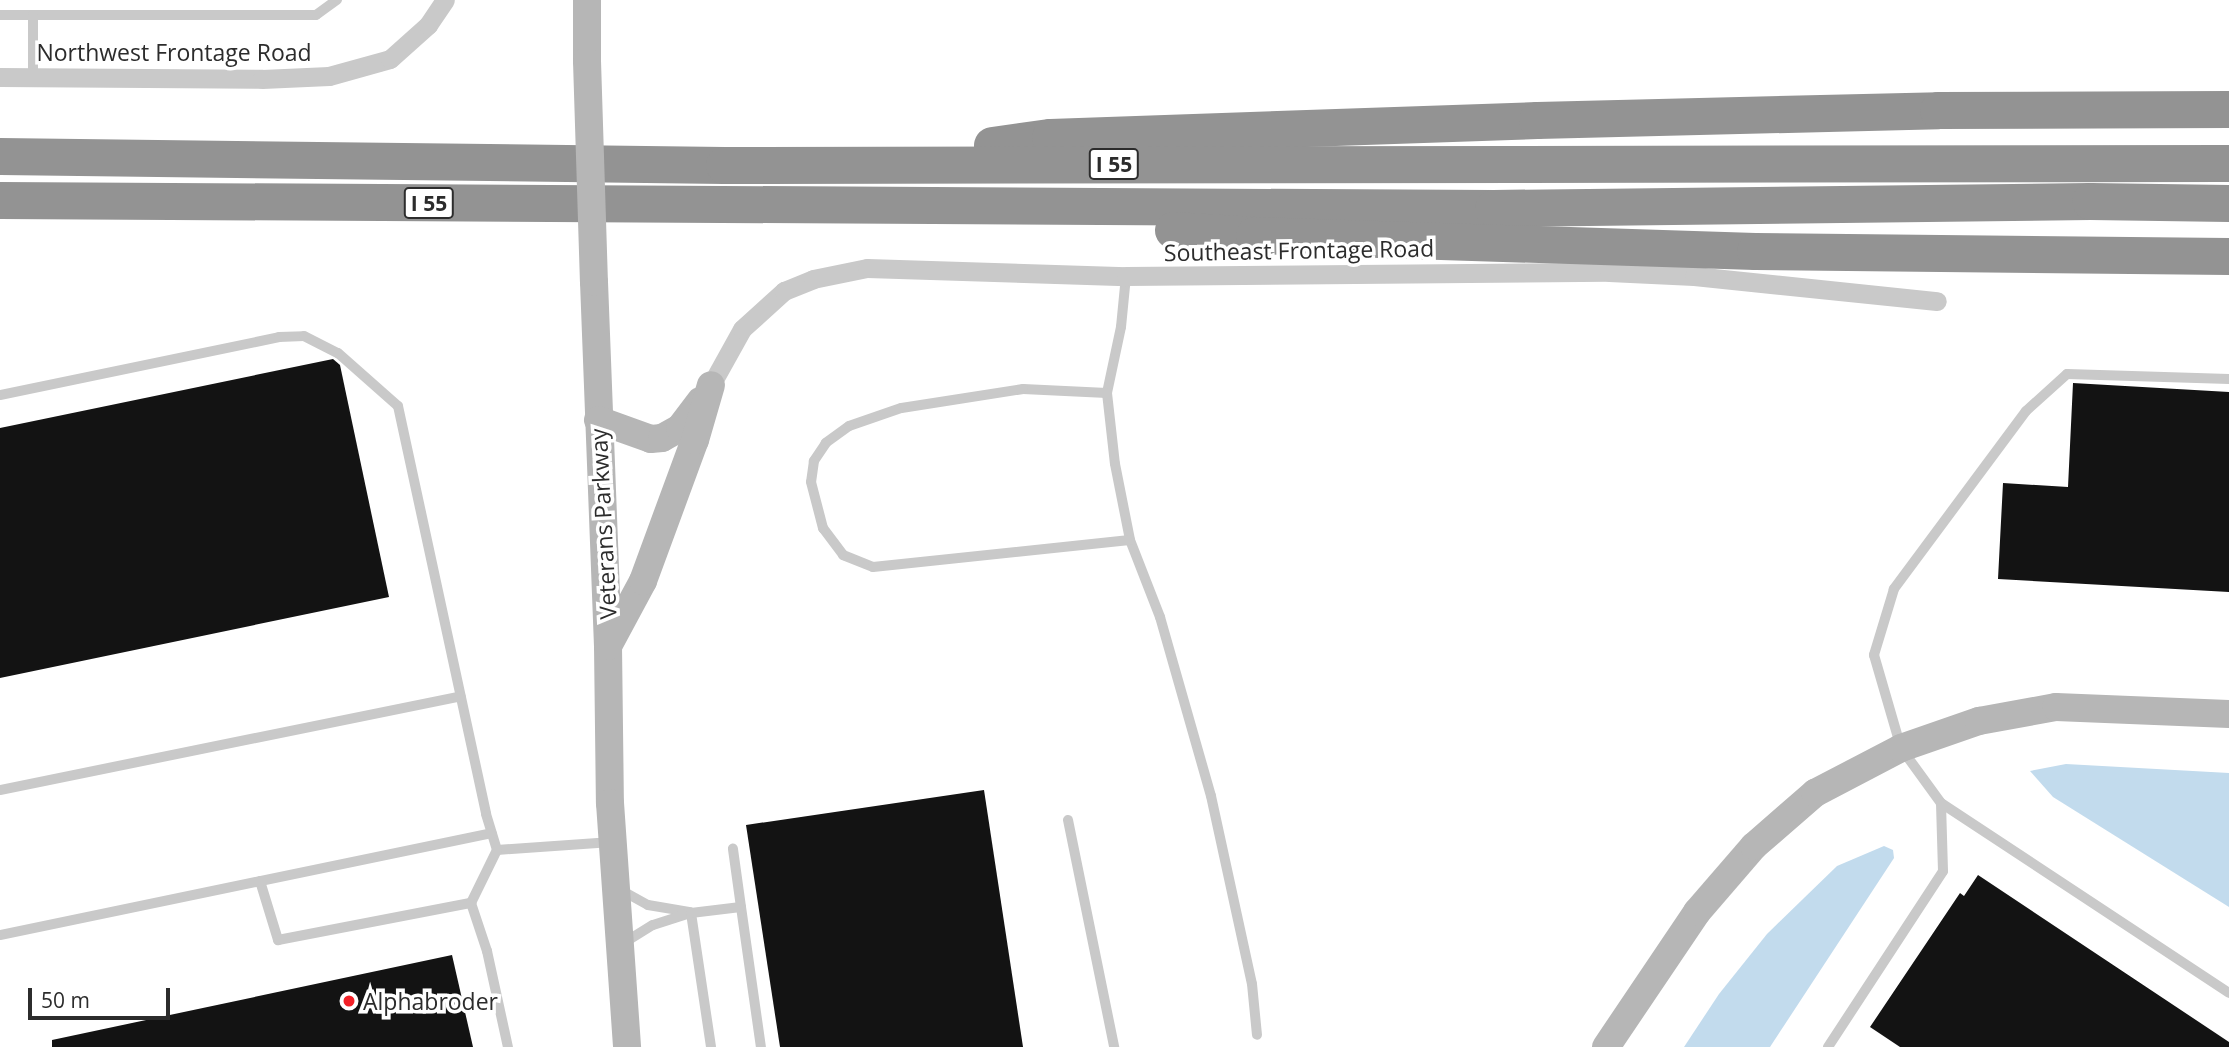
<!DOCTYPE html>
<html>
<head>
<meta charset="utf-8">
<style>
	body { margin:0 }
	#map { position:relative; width:2229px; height:1047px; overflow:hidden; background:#fff; font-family:"Open Sans",sans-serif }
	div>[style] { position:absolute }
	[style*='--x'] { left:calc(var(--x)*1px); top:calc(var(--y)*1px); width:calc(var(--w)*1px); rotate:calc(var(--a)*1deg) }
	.water>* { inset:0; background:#c2dbed }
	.building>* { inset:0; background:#131313 }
	.lane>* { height:10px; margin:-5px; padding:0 5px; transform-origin:5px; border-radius:5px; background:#c9c9c9 }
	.street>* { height:19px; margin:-9.5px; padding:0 9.5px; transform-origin:9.5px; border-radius:9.5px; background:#c9c9c9 }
	.secondary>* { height:28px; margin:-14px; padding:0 14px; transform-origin:14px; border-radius:14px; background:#b6b6b6 }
	.highway>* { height:37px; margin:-18.5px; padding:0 18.5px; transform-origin:18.5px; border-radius:18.5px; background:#939393 }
	.secondary-bridge>* { height:28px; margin:-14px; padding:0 14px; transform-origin:14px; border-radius:14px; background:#b6b6b6 }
	.dots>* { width:19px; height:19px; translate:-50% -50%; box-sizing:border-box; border:4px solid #fff; border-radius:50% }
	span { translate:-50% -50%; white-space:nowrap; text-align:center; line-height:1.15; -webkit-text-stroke:7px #fff; paint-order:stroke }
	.shield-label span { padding:2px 5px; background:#fff; border:2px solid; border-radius:5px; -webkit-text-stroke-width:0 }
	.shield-label { font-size:21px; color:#2c2c2c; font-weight:700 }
	.street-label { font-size:23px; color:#2c2c2c }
	.poi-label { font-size:23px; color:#2c2c2c }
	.left { translate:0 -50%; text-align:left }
	.scale { position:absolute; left:28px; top:988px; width:142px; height:32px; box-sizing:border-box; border:4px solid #2c2c2c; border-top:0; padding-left:9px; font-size:21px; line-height:24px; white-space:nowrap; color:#2c2c2c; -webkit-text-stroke:5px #fff; paint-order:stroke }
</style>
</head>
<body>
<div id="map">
	<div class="water">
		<div style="clip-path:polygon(2066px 764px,2229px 773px,2229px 907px,2053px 797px,2030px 771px)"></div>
		<div style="clip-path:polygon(1884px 846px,1893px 850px,1894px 858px,1770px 1047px,1684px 1047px,1719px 994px,1767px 934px,1837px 866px)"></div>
	</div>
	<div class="building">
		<div style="clip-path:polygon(333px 359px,340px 365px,389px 597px,0 678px,0 428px)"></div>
		<div style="clip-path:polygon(2073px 383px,2229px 392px,2229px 592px,1998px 579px,2003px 483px,2068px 487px)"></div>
		<div style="clip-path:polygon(984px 790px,1023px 1047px,780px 1047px,746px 825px)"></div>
		<div style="clip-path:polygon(1978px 875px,2229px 1042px,2229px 1047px,1900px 1047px,1870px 1027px,1960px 893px,1964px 896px)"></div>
		<div style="clip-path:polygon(452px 955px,473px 1047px,52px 1047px,52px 1040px)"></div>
	</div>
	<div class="lane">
		<div style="--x:0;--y:15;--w:316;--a:0"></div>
		<div style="--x:316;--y:15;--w:26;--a:-36"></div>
		<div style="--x:33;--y:15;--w:63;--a:90"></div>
		<div style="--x:1126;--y:276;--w:51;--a:95.6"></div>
		<div style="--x:1121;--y:327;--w:67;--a:102"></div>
		<div style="--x:1107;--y:393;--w:71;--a:83.6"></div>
		<div style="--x:1115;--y:464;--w:77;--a:78.8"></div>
		<div style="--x:1130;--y:540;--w:83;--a:68.7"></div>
		<div style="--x:1160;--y:617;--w:186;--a:74.1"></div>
		<div style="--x:1211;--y:796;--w:192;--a:77.7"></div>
		<div style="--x:1252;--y:984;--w:51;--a:84.4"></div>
		<div style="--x:2229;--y:379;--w:162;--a:-178.2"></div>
		<div style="--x:2067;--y:374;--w:55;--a:137.9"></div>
		<div style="--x:2026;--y:411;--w:222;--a:126.6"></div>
		<div style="--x:1894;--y:589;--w:69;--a:106.9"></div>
		<div style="--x:1874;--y:655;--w:97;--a:73.8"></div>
		<div style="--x:1901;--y:748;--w:68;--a:54"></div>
		<div style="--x:1941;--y:803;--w:345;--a:33.4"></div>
		<div style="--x:1107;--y:393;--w:84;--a:-177.3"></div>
		<div style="--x:1023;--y:389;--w:123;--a:171.1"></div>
		<div style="--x:901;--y:408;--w:55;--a:160.9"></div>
		<div style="--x:849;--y:426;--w:29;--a:144"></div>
		<div style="--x:826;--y:443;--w:22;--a:124"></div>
		<div style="--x:814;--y:461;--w:21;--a:98"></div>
		<div style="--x:811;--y:482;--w:48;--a:75.4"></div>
		<div style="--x:823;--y:528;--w:34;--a:53"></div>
		<div style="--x:843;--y:555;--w:32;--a:22"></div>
		<div style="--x:873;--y:567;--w:258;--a:-6"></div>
		<div style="--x:0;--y:395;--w:285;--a:-11.7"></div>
		<div style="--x:279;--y:337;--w:25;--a:-2"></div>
		<div style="--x:304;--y:336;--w:38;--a:27"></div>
		<div style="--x:338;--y:353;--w:80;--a:41.5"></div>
		<div style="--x:398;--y:406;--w:417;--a:77.8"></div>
		<div style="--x:486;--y:814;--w:38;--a:73"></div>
		<div style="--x:497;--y:850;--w:115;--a:-4"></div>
		<div style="--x:0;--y:790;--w:470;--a:-11.5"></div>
		<div style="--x:1068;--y:820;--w:232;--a:78.5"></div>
		<div style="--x:260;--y:881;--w:62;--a:73"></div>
		<div style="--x:278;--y:940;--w:197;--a:-10.9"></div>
		<div style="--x:471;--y:903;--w:59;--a:-63.9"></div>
		<div style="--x:619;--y:889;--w:33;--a:29"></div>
		<div style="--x:648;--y:905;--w:43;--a:9.5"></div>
		<div style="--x:471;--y:903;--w:51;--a:71.6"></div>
		<div style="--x:487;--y:951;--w:98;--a:77.7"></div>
		<div style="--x:741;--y:907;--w:141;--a:81.9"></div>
		<div style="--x:691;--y:913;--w:135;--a:81.5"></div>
		<div style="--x:0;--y:935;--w:502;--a:-11.71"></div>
		<div style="--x:622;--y:944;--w:36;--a:-32"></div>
		<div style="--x:653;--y:925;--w:40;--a:-18"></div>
		<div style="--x:691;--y:913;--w:50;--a:-6.8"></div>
		<div style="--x:741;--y:907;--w:59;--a:-97.9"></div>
		<div style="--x:1828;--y:1047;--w:210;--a:-56.8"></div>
		<div style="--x:1943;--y:871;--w:68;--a:-91.7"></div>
	</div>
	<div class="street">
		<div style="--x:0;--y:77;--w:262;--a:0.4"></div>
		<div style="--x:262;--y:79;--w:67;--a:-2.6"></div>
		<div style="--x:329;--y:76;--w:63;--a:-15.6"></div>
		<div style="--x:390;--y:59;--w:51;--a:-41.8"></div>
		<div style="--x:428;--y:25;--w:30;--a:-56"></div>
		<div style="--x:711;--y:385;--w:64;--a:-61"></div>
		<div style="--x:742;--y:329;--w:57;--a:-42.1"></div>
		<div style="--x:784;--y:291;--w:31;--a:-22"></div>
		<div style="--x:813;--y:279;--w:55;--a:-11.5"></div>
		<div style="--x:867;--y:268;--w:259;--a:1.8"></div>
		<div style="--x:1126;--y:276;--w:483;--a:-0.5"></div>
		<div style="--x:1609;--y:272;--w:85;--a:2.7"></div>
		<div style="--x:1694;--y:276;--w:244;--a:5.9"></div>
	</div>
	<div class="secondary">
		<div style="--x:587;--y:0;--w:61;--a:90"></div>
		<div style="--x:594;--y:282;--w:364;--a:87.8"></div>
		<div style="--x:608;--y:646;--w:157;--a:89.3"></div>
		<div style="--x:610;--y:803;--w:245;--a:86"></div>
		<div style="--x:598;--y:420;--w:56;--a:19.7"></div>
		<div style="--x:651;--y:439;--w:11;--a:-5"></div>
		<div style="--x:662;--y:438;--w:21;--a:-29"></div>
		<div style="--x:680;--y:428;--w:34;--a:-53"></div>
		<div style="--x:608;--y:646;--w:74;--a:-61.7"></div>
		<div style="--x:643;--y:581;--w:150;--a:-69.8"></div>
		<div style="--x:695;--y:440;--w:57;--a:-73.8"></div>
		<div style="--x:1606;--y:1047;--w:163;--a:-56"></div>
		<div style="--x:1697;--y:912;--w:87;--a:-49.2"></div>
		<div style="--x:1754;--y:846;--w:81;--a:-41"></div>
		<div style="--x:1815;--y:793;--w:97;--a:-27.6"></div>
		<div style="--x:1901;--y:748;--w:83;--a:-19.1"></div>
		<div style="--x:1979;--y:721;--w:78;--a:-10.3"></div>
		<div style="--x:2056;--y:707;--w:173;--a:2.3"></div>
	</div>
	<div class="highway">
		<div style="--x:992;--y:145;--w:59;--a:-7.9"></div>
		<div style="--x:1050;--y:137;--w:487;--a:-2"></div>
		<div style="--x:1537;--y:120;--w:401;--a:-1.4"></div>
		<div style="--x:1938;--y:110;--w:291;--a:-0.2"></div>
		<div style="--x:0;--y:156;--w:724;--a:0.71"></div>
		<div style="--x:724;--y:165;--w:1505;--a:-0.08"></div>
		<div style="--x:0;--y:200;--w:1493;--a:0.31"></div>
		<div style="--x:1493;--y:208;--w:597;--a:-0.67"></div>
		<div style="--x:2090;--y:201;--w:139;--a:0.8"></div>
		<div style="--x:1173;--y:230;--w:81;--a:3.5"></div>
		<div style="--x:1254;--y:235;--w:501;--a:1.83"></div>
		<div style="--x:1755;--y:251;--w:474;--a:0.6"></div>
	</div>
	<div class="secondary-bridge">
		<div style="--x:587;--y:61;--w:221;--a:88.2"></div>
	</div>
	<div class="dots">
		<div style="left:349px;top:1001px;background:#f22027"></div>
	</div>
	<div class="shield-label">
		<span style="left:1114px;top:164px">I 55</span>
		<span style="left:429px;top:203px">I 55</span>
	</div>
	<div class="street-label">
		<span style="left:174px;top:52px">Northwest Frontage Road</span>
		<span style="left:1299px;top:250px;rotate:-1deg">Southeast Frontage Road</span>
		<span style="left:603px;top:524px;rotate:-93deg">Veterans Parkway</span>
	</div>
	<div class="poi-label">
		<span class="left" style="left:363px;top:1001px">Alphabroder</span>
	</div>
	<div class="scale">50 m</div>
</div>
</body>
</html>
